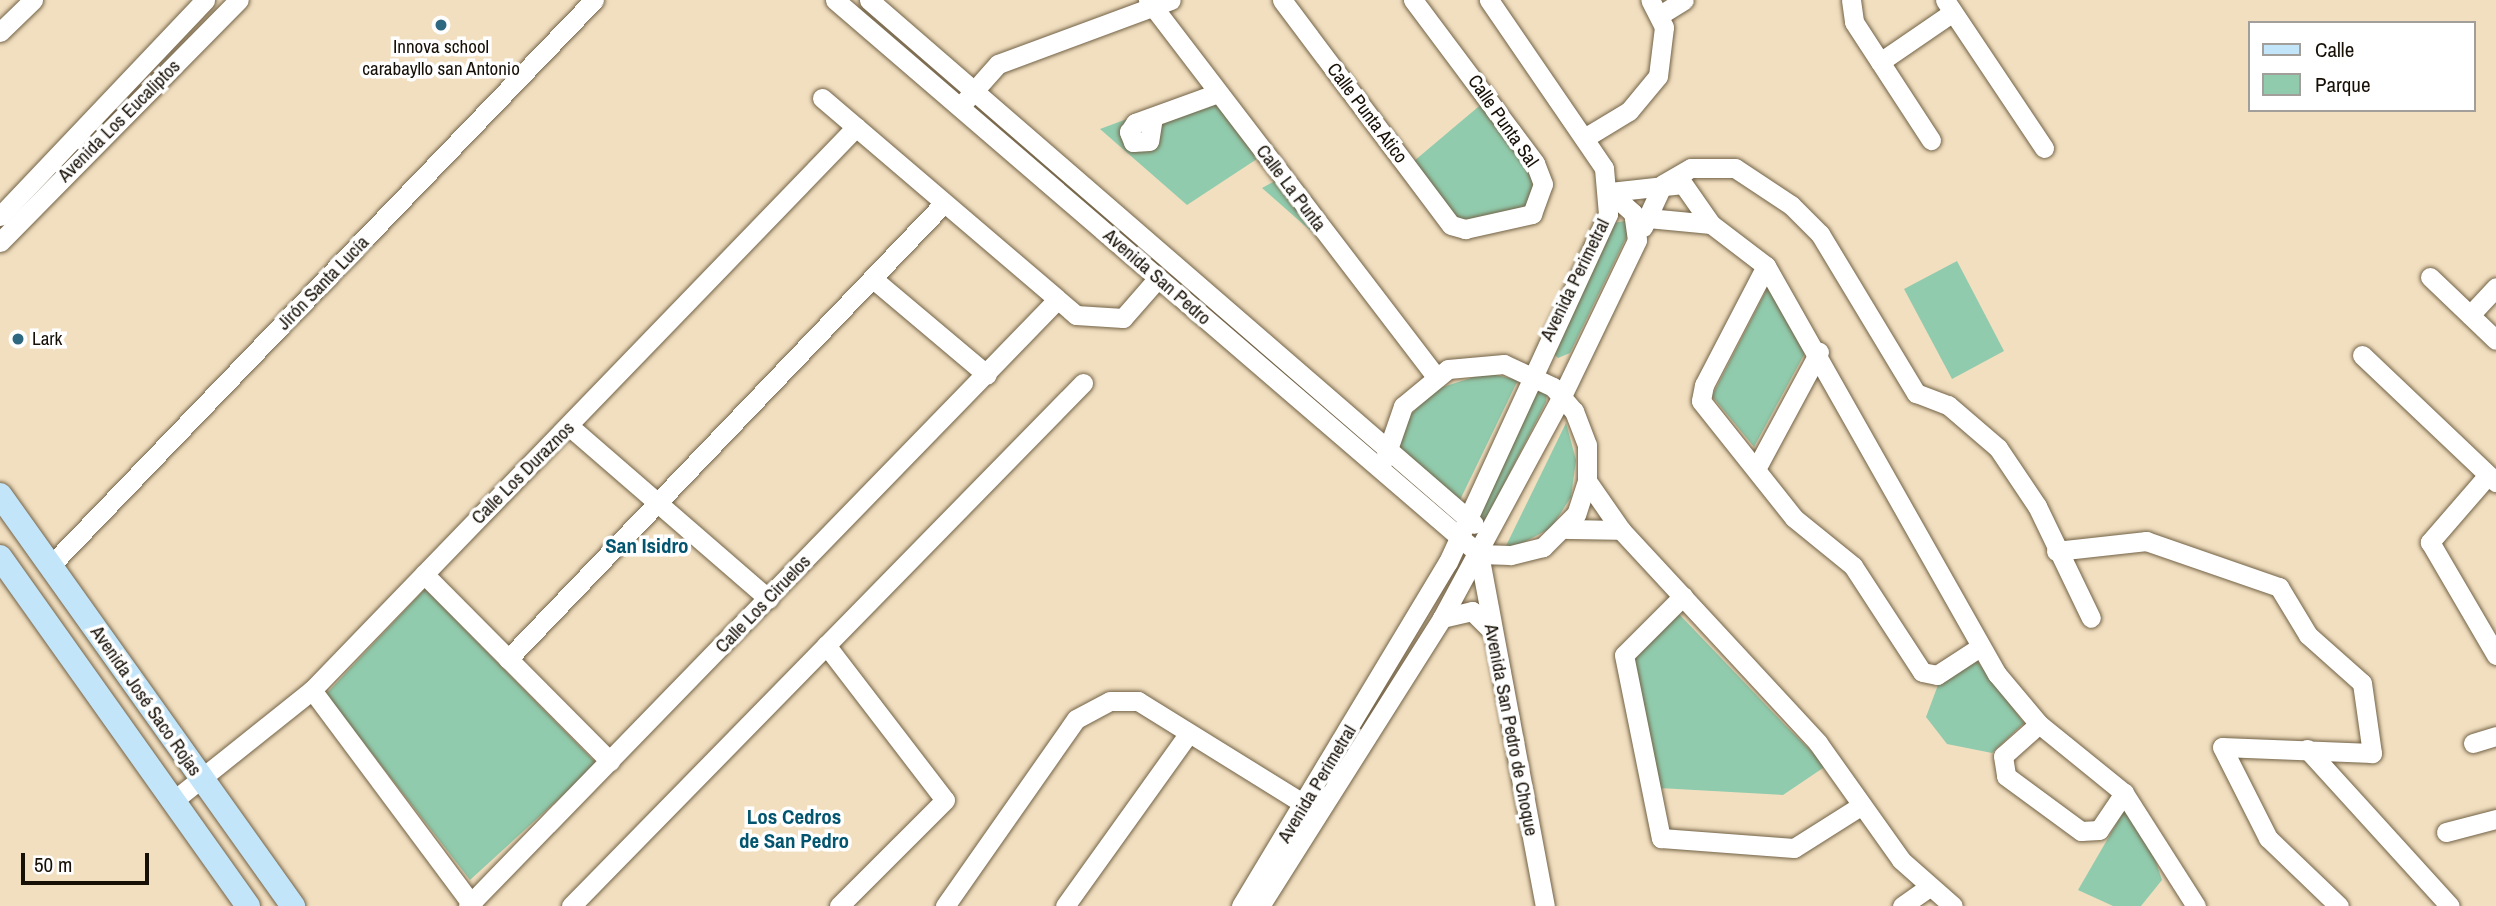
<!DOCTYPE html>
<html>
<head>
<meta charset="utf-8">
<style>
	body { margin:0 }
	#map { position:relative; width:2496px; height:906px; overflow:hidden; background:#f2dfc0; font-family:"Archivo Narrow",sans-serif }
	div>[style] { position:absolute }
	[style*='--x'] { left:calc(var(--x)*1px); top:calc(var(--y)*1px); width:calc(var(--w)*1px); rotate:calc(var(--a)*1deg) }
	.green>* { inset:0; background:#91cbad }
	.roads { filter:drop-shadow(0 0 2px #726246) drop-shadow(0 0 2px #726246) }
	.minor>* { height:19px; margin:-9.5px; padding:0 9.5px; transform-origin:9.5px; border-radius:9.5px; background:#fff }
	.major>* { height:24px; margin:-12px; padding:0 12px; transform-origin:12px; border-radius:12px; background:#c3e5fa }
	.dots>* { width:19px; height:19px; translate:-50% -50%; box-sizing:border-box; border:4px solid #fff; border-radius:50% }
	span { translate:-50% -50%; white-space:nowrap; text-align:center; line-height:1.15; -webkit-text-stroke:7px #fff; paint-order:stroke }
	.poi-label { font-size:19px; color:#171006 }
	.left { translate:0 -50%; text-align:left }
	.street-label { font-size:19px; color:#171006 }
	.neighbourhood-label { font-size:21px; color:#03546e; font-weight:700 }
	.legend { position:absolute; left:2248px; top:21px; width:228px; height:91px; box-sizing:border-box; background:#fff; border:2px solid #a29f9b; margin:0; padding:9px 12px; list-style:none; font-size:21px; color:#171006 }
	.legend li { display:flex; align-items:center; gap:14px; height:35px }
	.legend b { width:35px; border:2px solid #a29f9b }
	.scale { position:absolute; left:21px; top:853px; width:128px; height:32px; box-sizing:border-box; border:4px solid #171006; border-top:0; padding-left:9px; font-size:21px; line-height:24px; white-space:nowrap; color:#171006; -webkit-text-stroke:5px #fff; paint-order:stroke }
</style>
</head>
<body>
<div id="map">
	<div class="green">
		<div style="clip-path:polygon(1205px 90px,1260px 157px,1187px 205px,1100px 129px)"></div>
		<div style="clip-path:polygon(1484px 102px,1531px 172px,1533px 187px,1525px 210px,1457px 222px,1414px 161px)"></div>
		<div style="clip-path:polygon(1275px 181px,1330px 248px,1262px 188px)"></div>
		<div style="clip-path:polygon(1625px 221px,1628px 234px,1570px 353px,1558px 358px,1553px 353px,1613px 223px)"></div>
		<div style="clip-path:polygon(1957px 261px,2004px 351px,1952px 379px,1904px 289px)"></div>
		<div style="clip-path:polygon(1768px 287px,1805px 353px,1754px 447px,1712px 396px)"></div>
		<div style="clip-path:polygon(1487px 373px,1518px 380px,1460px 500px,1397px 446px,1407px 419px,1433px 390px)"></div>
		<div style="clip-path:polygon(1534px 389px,1547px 393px,1546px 402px,1484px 523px,1473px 512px)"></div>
		<div style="clip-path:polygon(1566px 423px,1576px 460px,1571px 497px,1551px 528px,1502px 554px)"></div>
		<div style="clip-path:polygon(425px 589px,597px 764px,470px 880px,326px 694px)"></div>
		<div style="clip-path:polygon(1678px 613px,1783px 723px,1826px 766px,1783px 795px,1659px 788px,1632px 657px)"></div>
		<div style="clip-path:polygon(1977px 661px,2024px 723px,1992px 753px,1947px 744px,1926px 717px,1938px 685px)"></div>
		<div style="clip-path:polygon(2125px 809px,2146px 833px,2162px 880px,2141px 906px,2113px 906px,2078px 890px)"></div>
	</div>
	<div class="roads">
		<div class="minor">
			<div style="--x:835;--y:0;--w:850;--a:40.7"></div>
			<div style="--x:869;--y:0;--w:800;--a:40.9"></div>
			<div style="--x:1148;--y:0;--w:473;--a:52.6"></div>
			<div style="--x:1282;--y:0;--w:281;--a:53.1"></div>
			<div style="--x:1451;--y:225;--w:15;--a:16"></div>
			<div style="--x:1465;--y:229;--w:69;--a:-12.6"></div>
			<div style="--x:1532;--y:214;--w:32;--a:-70"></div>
			<div style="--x:1543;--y:184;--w:22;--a:-111"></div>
			<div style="--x:1535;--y:163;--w:204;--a:-126.8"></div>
			<div style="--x:1851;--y:0;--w:22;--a:82"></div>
			<div style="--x:1854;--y:22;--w:141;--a:56.9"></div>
			<div style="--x:1945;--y:0;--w:178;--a:56.2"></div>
			<div style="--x:1660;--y:15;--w:28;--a:-32"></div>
			<div style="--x:0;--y:32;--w:46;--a:-44.1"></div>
			<div style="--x:1880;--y:62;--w:88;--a:-34.4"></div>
			<div style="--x:822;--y:98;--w:334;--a:40.5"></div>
			<div style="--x:1076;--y:315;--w:47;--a:3.7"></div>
			<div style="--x:1123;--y:318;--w:53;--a:-48.8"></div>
			<div style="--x:965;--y:101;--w:50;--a:-48.3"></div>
			<div style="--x:998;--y:64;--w:184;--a:-20.3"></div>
			<div style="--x:1153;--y:117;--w:24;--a:99"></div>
			<div style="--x:1149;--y:141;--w:16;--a:176"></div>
			<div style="--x:1133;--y:142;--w:11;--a:-112"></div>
			<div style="--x:1129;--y:132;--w:11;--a:-56"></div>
			<div style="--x:1135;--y:123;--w:88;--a:-19.9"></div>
			<div style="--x:1586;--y:137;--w:50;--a:-31.2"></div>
			<div style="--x:1629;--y:111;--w:45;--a:-50.4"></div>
			<div style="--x:1658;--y:76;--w:49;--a:-83"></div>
			<div style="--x:1664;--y:27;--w:30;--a:-117"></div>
			<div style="--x:1610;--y:192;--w:73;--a:-6.3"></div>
			<div style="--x:1683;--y:184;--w:49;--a:55"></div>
			<div style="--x:0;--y:216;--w:298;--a:-46.5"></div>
			<div style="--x:1648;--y:218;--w:63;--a:5.4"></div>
			<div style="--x:1711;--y:224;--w:69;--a:37.4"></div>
			<div style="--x:1766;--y:266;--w:469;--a:60.5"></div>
			<div style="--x:1997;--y:674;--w:65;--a:50"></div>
			<div style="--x:2039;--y:724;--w:109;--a:39.1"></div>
			<div style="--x:2124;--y:793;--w:134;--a:57.5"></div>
			<div style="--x:1643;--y:227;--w:47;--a:-65.1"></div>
			<div style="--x:1663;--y:184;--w:32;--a:-30"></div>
			<div style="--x:1691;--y:168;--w:44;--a:0"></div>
			<div style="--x:1735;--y:168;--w:67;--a:33.5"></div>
			<div style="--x:1791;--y:205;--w:41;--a:45"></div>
			<div style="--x:1820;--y:234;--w:186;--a:58.9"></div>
			<div style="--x:1916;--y:393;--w:34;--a:21"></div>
			<div style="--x:1948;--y:405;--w:66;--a:40.7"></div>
			<div style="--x:1998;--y:448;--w:70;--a:56.1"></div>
			<div style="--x:2037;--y:506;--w:124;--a:64.3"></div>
			<div style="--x:0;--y:242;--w:340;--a:-45.4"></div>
			<div style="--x:1766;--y:266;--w:134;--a:117.5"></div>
			<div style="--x:1704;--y:385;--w:16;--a:101"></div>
			<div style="--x:1701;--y:401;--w:149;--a:51.5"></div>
			<div style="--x:1794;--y:518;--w:76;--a:39.1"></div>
			<div style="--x:1853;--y:566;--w:126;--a:56.9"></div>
			<div style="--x:1922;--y:672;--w:15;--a:11"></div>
			<div style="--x:1937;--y:675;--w:51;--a:-33.1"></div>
			<div style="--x:2430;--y:277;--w:91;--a:43.7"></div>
			<div style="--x:872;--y:278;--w:150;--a:40.1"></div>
			<div style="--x:2470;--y:315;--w:38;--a:-47"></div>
			<div style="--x:2362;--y:355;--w:185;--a:43.5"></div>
			<div style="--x:569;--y:426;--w:264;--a:40.9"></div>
			<div style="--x:1385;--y:458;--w:55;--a:-70.9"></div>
			<div style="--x:1403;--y:406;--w:58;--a:-39.4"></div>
			<div style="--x:1448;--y:369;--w:56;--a:-5.1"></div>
			<div style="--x:1504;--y:364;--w:54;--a:25.1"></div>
			<div style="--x:1553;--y:387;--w:32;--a:49"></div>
			<div style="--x:1574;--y:411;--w:36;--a:69"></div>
			<div style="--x:1587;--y:445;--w:36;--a:90"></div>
			<div style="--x:1587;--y:481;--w:35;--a:108"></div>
			<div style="--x:1576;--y:514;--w:47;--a:135"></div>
			<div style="--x:1543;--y:547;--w:34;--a:166"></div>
			<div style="--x:1510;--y:555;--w:31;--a:-178"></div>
			<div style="--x:1756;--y:469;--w:133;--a:-61.7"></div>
			<div style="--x:2488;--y:475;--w:89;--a:130.9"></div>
			<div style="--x:2430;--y:542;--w:131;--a:59.7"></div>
			<div style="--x:1587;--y:481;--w:60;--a:55.2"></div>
			<div style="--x:1621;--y:530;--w:290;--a:47.2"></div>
			<div style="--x:1818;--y:743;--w:143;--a:54.6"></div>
			<div style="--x:1901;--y:860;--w:69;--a:41.5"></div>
			<div style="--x:1566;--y:529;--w:55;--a:1"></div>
			<div style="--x:2056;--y:551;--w:91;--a:-6.3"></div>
			<div style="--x:2146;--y:541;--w:141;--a:19.1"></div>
			<div style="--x:2279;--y:587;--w:56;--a:58.9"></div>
			<div style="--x:2308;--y:635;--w:72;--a:41.6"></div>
			<div style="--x:2362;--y:683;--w:71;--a:81.9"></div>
			<div style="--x:2372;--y:753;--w:150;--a:-177.7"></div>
			<div style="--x:2222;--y:747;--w:102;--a:63.2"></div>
			<div style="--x:2268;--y:838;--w:98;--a:43.8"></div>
			<div style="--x:1479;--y:554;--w:358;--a:79.4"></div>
			<div style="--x:50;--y:566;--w:785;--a:-46.14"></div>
			<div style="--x:424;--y:574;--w:264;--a:45.2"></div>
			<div style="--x:1683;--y:596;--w:83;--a:135"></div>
			<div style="--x:1624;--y:655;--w:187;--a:78.6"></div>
			<div style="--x:1661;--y:838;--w:133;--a:4.3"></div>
			<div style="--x:1794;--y:848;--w:80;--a:-32.3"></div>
			<div style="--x:1442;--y:618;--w:31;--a:-13"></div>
			<div style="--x:1472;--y:611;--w:27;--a:45"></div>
			<div style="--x:826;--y:645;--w:195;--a:52.5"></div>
			<div style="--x:945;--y:800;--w:150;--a:135"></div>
			<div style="--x:508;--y:659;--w:631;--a:-46.28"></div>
			<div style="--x:312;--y:690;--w:269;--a:53.3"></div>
			<div style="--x:2039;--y:724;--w:48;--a:138.4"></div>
			<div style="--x:2003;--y:756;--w:20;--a:81"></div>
			<div style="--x:2006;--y:776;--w:93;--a:36.3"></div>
			<div style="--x:2081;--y:831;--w:18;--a:-3"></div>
			<div style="--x:2099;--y:830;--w:45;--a:-56"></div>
			<div style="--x:2473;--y:743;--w:24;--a:-17"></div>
			<div style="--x:2307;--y:749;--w:212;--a:47.7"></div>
			<div style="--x:173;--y:801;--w:178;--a:-38.6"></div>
			<div style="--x:312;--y:690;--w:783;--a:-45.98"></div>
			<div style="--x:2446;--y:832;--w:52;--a:-14.6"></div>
			<div style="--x:468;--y:906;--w:844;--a:-45.82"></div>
			<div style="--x:571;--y:906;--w:732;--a:-45.61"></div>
			<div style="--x:945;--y:906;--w:228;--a:-55"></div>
			<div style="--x:1076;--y:719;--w:38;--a:-28"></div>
			<div style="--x:1110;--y:701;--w:28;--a:0"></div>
			<div style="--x:1138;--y:701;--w:198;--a:31.8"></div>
			<div style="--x:1065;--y:906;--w:211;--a:-54.4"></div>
			<div style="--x:1241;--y:906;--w:401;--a:-59"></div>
			<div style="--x:1448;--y:562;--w:383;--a:-65.3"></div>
			<div style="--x:1608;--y:214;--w:46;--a:-95"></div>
			<div style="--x:1604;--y:168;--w:204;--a:-124.4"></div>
			<div style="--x:1260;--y:906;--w:341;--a:-57.7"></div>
			<div style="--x:1442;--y:618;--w:252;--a:-61.6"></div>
			<div style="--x:1562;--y:396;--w:173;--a:-64.3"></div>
			<div style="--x:1637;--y:240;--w:27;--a:-98"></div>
			<div style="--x:1633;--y:213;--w:31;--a:-138"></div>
			<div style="--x:1902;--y:906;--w:32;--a:-35"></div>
		</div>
		<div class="major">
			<div style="--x:0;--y:495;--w:505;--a:54.52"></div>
			<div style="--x:0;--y:557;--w:428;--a:54.6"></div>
		</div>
	</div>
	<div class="dots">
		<div style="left:441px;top:25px;background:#2d6880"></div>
		<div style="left:18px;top:339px;background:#2d6880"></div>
	</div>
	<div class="poi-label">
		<span style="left:441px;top:58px">Innova school<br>carabayllo san Antonio</span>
		<span class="left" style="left:32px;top:339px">Lark</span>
	</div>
	<div class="street-label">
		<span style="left:1367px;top:113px;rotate:53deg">Calle Punta Atico</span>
		<span style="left:119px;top:121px;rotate:-45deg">Avenida Los Eucaliptos</span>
		<span style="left:1503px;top:121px;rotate:55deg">Calle Punta Sal</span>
		<span style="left:1291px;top:188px;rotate:53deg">Calle La Punta</span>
		<span style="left:1157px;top:277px;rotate:41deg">Avenida San Pedro</span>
		<span style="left:1575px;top:280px;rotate:-64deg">Avenida Perimetral</span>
		<span style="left:323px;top:283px;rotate:-46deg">Jirón Santa Lucía</span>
		<span style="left:523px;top:473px;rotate:-45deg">Calle Los Duraznos</span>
		<span style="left:763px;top:604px;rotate:-46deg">Calle Los Ciruelos</span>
		<span style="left:146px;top:701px;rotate:55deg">Avenida José Saco Rojas</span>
		<span style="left:1511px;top:730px;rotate:79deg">Avenida San Pedro de Choque</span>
		<span style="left:1317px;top:784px;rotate:-59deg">Avenida Perimetral</span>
	</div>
	<div class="neighbourhood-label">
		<span style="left:647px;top:546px">San Isidro</span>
		<span style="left:794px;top:829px">Los Cedros<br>de San Pedro</span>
	</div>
	<ul class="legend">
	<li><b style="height:9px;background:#c3e5fa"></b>Calle</li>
	<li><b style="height:19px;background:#91cbad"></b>Parque</li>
	</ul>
	<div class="scale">50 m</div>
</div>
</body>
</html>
